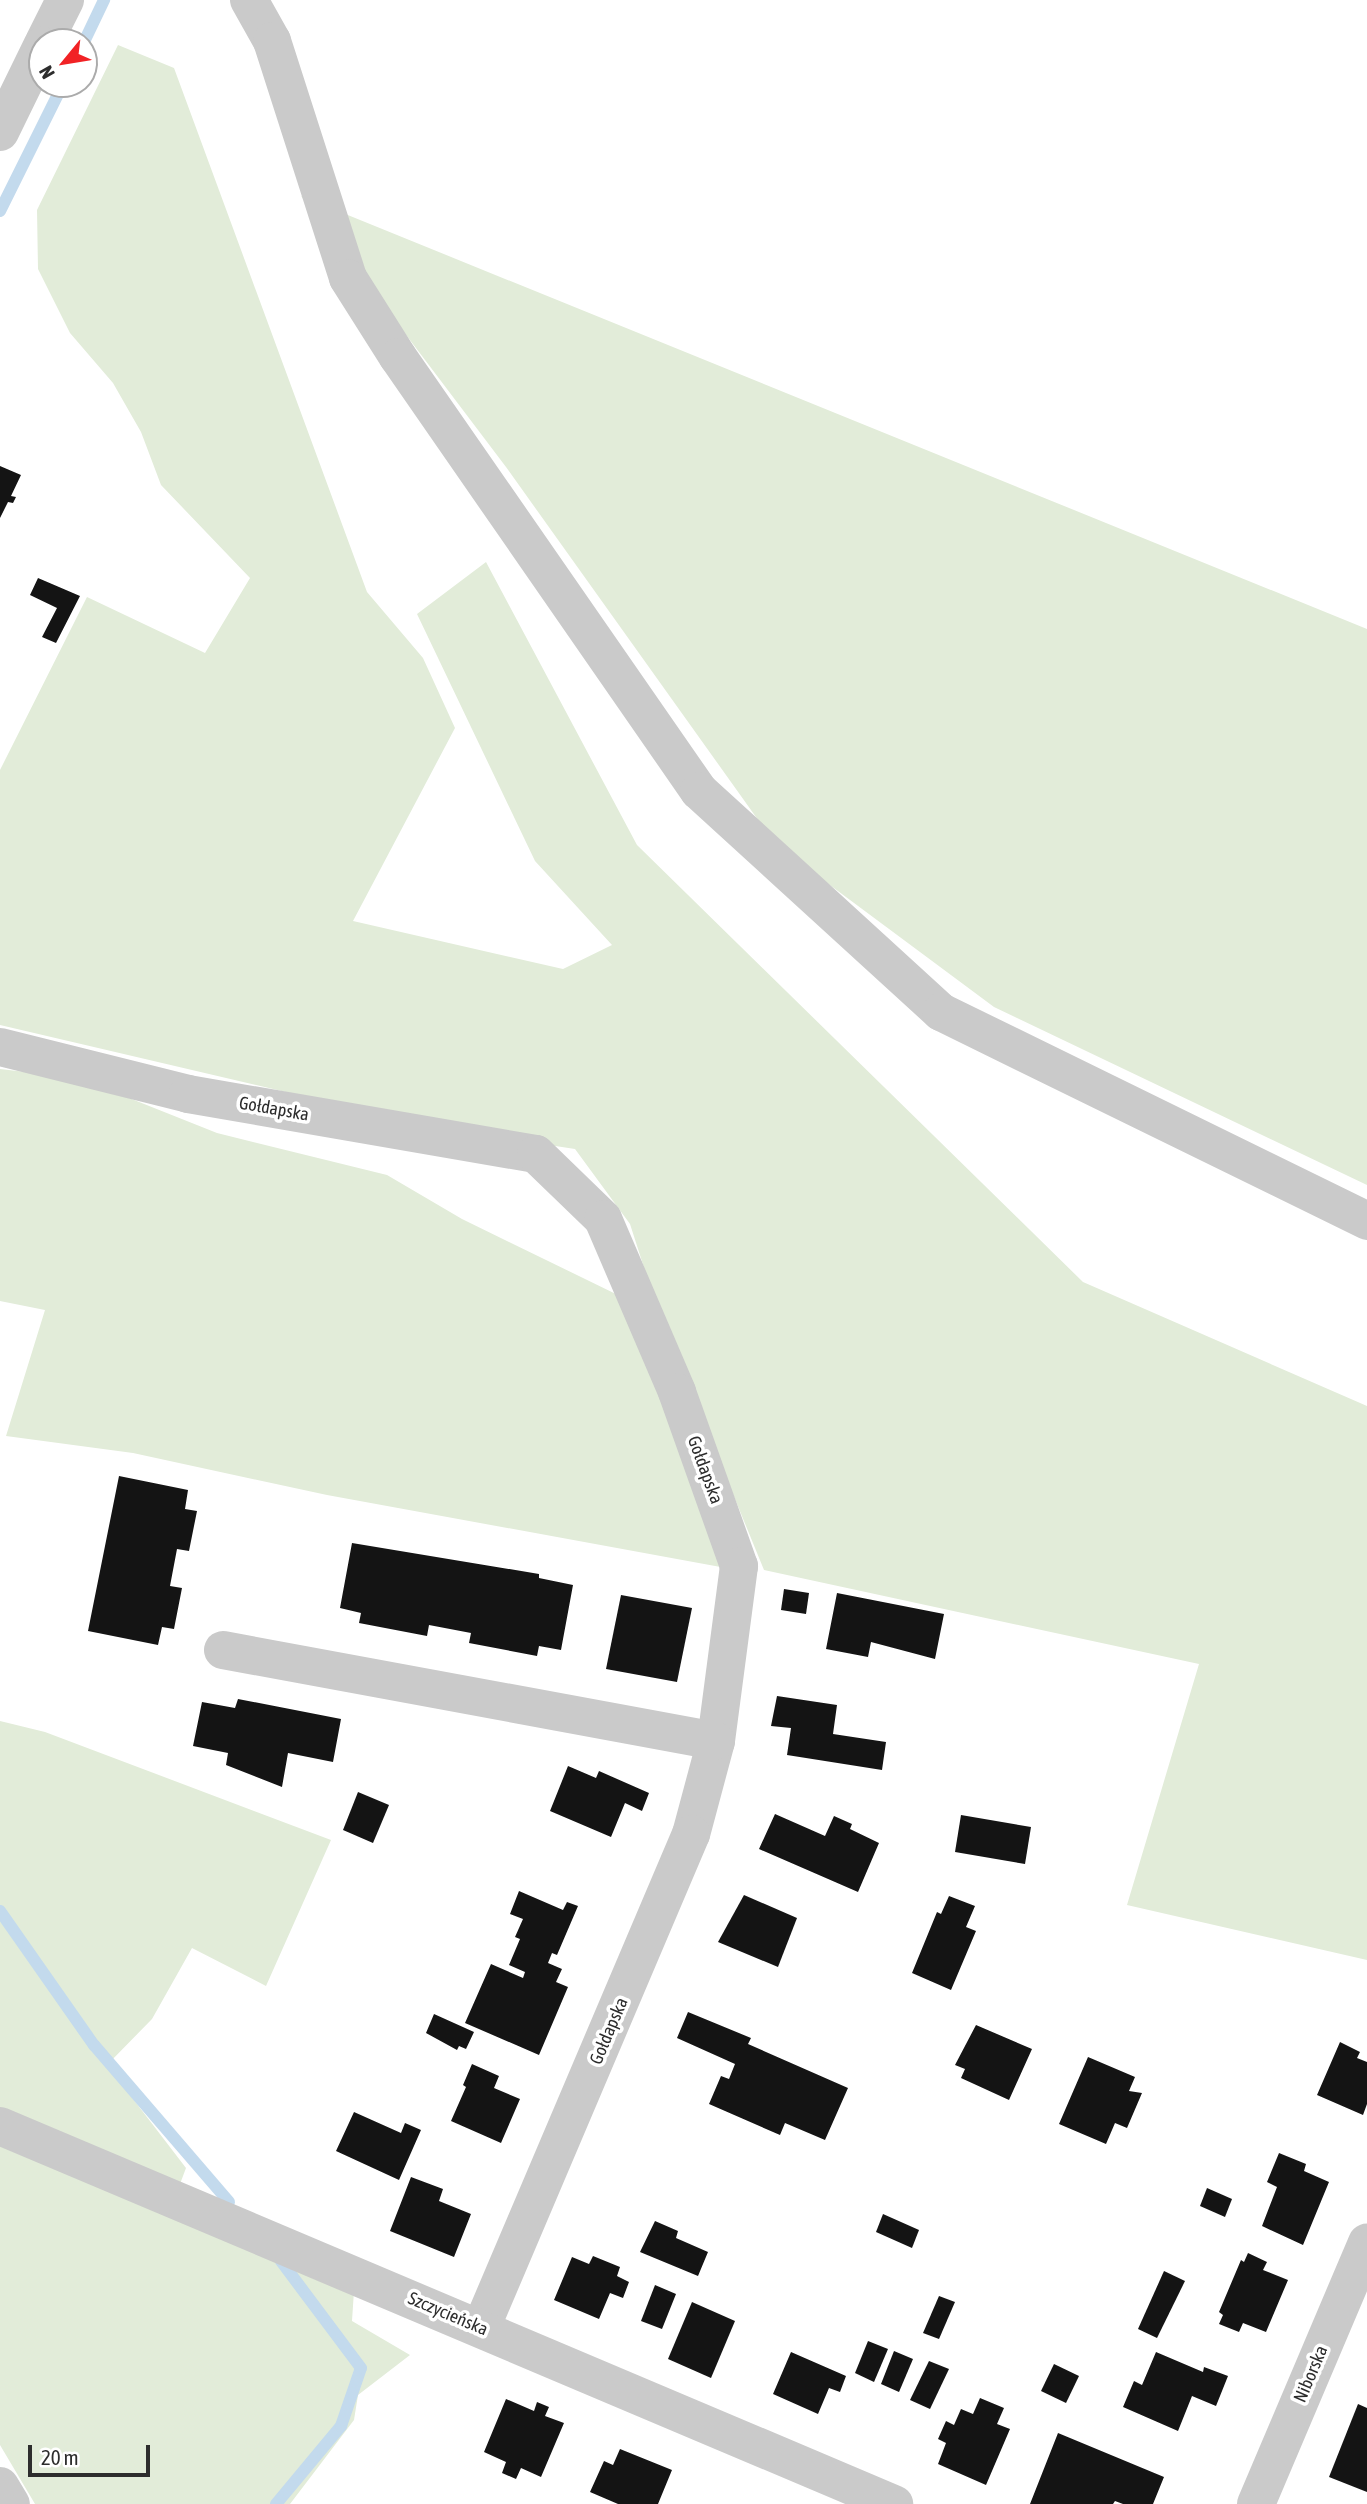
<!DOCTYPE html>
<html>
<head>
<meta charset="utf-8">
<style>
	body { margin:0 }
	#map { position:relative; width:1367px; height:2504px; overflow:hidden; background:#fff; font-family:"Asap Condensed",sans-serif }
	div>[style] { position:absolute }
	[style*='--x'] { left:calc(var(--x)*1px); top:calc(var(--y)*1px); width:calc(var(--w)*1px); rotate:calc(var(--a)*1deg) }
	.green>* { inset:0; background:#e2ecd9 }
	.stream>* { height:12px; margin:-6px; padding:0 6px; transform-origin:6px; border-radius:6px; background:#c3daed }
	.building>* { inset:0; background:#141414 }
	.minor>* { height:38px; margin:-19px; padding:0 19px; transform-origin:19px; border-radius:19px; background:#cacaca }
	span { translate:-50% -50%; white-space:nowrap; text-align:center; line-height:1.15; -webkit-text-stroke:7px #fff; paint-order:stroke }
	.street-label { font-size:18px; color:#2d2d2d }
	.north { position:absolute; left:28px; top:28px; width:70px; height:70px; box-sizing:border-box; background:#fff; border:2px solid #ababab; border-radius:50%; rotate:240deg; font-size:19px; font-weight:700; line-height:28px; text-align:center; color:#2d2d2d }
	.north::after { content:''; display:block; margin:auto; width:24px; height:32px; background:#f12225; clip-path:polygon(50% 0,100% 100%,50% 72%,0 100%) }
	.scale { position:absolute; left:28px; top:2445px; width:122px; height:32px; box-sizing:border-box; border:4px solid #2d2d2d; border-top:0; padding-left:9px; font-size:21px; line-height:24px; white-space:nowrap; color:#2d2d2d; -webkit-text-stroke:5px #fff; paint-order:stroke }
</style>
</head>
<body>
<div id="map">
	<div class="green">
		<div style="clip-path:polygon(118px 45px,174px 68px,367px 592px,423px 658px,455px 728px,353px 921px,563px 969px,612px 945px,535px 861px,417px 614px,486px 562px,637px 845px,1083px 1282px,1367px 1406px,1367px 1960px,1127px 1905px,1199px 1664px,764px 1570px,657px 1308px,630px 1224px,575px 1149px,439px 1128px,0 1025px,0 770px,87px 597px,205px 653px,250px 578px,161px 485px,141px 432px,113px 383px,70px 333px,38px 269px,37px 210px)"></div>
		<div style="clip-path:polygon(301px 196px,1367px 629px,1367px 1185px,994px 1007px,776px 845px,506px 467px)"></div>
		<div style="clip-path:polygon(0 1069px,43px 1074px,114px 1092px,217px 1133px,387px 1175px,462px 1219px,622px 1297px,726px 1568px,327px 1495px,133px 1453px,6px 1436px,45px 1310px,0 1301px)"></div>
		<div style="clip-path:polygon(0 1721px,45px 1732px,331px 1840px,266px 1986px,192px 1948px,152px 2019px,107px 2065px,186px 2168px,180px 2184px,0 2112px)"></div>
		<div style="clip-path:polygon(0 2142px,354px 2291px,352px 2321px,410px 2355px,358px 2395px,354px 2420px,290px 2504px,35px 2504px,0 2445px)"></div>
	</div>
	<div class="stream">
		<div style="--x:84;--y:42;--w:47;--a:-64.5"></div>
		<div style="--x:0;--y:211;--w:142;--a:-63.6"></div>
		<div style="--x:0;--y:1911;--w:164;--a:55"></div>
		<div style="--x:94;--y:2045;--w:207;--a:49.3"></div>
		<div style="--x:276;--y:2504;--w:102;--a:-50.2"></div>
		<div style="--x:341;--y:2426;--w:61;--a:-71"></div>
		<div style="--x:361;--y:2368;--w:134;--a:-126.8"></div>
	</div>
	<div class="building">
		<div style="clip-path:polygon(0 466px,21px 475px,11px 496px,16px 497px,13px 503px,8px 502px,0 518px)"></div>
		<div style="clip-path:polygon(38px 578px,80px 596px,56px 643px,42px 637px,57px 608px,30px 595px)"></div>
		<div style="clip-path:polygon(119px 1476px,188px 1490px,185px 1509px,197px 1511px,189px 1551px,177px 1549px,170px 1586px,182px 1588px,174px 1629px,162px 1627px,158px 1645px,88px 1631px)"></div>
		<div style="clip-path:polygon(352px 1543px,539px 1574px,539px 1578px,573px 1585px,561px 1650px,539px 1646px,537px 1656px,469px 1643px,471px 1633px,429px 1625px,427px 1636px,359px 1623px,361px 1613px,340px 1608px)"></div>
		<div style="clip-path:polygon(784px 1589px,809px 1593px,806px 1614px,781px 1610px)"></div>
		<div style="clip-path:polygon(837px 1593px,944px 1614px,935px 1659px,871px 1642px,868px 1657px,826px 1649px)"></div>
		<div style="clip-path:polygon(621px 1595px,692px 1608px,677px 1682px,606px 1669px)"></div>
		<div style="clip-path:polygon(777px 1696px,837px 1705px,833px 1734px,886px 1742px,882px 1770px,787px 1755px,791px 1728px,771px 1726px)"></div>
		<div style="clip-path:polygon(238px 1699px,341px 1719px,333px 1762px,288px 1753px,282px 1787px,226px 1765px,228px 1753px,193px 1746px,202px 1702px,235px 1708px)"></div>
		<div style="clip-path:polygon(568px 1766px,596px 1778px,599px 1771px,649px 1793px,642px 1811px,625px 1803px,611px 1837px,550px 1811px)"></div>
		<div style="clip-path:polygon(358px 1792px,389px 1805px,373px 1843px,343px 1830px)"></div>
		<div style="clip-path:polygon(775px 1814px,825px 1836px,834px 1816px,852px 1824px,850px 1829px,879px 1843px,858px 1892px,759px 1849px)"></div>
		<div style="clip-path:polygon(961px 1815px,1031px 1827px,1025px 1864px,955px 1852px)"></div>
		<div style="clip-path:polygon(519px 1891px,563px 1910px,567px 1902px,578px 1906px,557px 1955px,552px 1953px,548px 1963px,562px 1969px,556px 1982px,568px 1987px,539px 2055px,465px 2023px,491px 1964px,523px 1978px,525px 1972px,509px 1965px,520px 1939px,515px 1937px,523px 1919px,510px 1914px)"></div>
		<div style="clip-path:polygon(744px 1895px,797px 1918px,778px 1967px,718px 1942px)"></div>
		<div style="clip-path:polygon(949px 1896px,975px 1906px,966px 1927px,976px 1931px,951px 1990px,912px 1973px,937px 1912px,941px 1914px)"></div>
		<div style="clip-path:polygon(688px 2012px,751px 2038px,748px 2044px,848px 2088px,825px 2140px,785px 2123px,780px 2135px,709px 2104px,721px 2076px,729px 2079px,735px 2064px,677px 2038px)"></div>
		<div style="clip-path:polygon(434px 2014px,474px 2032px,466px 2049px,459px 2046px,457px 2050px,426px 2033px)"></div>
		<div style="clip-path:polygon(976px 2025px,1032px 2049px,1009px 2100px,961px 2078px,965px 2069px,955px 2065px)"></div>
		<div style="clip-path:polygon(1340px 2042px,1360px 2052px,1357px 2058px,1367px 2062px,1367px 2104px,1363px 2115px,1317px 2095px)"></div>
		<div style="clip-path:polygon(1088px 2057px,1135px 2077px,1129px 2091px,1142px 2093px,1127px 2128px,1115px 2123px,1106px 2144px,1059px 2124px)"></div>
		<div style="clip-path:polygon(472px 2064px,499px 2076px,494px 2088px,520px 2099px,501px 2143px,451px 2121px,466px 2087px,463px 2085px)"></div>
		<div style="clip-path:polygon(354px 2112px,401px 2133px,405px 2123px,421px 2130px,399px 2180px,336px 2151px)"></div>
		<div style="clip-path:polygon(1279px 2153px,1306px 2164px,1304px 2171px,1329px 2182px,1303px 2245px,1262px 2226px,1277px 2187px,1267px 2182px)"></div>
		<div style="clip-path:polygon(411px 2177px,443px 2189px,439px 2201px,471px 2214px,454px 2257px,390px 2231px)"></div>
		<div style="clip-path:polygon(1207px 2188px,1232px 2199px,1225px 2217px,1200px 2206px)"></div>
		<div style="clip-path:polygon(883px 2214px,919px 2230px,912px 2248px,876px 2232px)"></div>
		<div style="clip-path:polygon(655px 2221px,678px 2231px,676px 2238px,708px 2252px,698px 2276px,640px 2252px)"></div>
		<div style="clip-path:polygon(1248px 2253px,1267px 2262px,1263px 2270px,1288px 2280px,1266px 2332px,1243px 2323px,1239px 2332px,1219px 2324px,1223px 2315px,1219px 2312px,1241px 2260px,1244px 2262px)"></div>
		<div style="clip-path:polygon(593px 2256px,620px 2267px,617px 2276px,629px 2282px,623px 2298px,610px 2293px,599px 2319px,554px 2300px,572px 2257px,589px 2264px)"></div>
		<div style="clip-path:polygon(1164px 2271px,1185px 2281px,1157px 2338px,1138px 2329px)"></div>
		<div style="clip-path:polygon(655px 2285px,676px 2294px,662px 2329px,641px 2321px)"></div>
		<div style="clip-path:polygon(939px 2296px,955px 2302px,939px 2339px,923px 2333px)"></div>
		<div style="clip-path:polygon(692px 2302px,735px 2321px,711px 2378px,668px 2359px)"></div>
		<div style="clip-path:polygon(868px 2341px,888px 2349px,874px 2382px,855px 2373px)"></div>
		<div style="clip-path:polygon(894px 2351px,913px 2359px,899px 2392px,881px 2384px)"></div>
		<div style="clip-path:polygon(791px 2352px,846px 2376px,840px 2392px,829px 2388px,818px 2414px,773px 2394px)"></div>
		<div style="clip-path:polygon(1156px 2352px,1203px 2372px,1204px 2367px,1228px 2376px,1216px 2406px,1192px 2396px,1178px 2431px,1123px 2407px,1134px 2381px,1142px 2385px)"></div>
		<div style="clip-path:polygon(929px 2361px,949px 2369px,930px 2409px,910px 2400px)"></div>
		<div style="clip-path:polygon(1054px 2364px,1079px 2376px,1066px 2403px,1041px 2391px)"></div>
		<div style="clip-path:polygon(980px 2398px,1004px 2408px,997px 2424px,1010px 2429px,986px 2485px,938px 2464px,946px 2443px,938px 2439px,946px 2421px,954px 2425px,961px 2409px,973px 2414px)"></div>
		<div style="clip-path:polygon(506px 2399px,534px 2411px,537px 2402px,549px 2407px,545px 2416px,564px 2423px,541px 2477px,521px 2468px,516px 2479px,502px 2473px,506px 2462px,484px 2452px)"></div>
		<div style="clip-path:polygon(1358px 2404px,1367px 2408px,1367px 2492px,1329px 2477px)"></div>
		<div style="clip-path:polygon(1058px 2433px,1164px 2477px,1153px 2504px,1123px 2504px,1115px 2501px,1113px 2504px,1030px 2504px)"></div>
		<div style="clip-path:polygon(620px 2449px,672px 2470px,658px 2504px,618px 2504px,590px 2492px,604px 2461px,613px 2465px)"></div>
	</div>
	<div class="minor">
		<div style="--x:249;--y:0;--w:47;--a:60.7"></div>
		<div style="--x:272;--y:41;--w:249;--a:72.2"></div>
		<div style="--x:348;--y:278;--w:93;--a:57.7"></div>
		<div style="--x:398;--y:357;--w:528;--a:55.26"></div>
		<div style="--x:699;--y:791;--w:328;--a:42.4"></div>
		<div style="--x:941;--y:1012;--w:475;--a:26.1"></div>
		<div style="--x:44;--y:42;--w:47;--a:-63.4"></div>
		<div style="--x:0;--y:132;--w:96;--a:-64"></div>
		<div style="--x:0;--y:1047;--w:194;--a:14"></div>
		<div style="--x:188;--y:1094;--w:353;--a:9.8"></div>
		<div style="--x:536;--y:1154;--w:93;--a:44.1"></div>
		<div style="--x:603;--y:1219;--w:188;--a:66.8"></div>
		<div style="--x:677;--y:1392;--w:185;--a:70.4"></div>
		<div style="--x:739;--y:1566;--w:177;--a:97.5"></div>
		<div style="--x:716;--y:1741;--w:96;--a:105"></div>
		<div style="--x:691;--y:1834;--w:537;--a:113.03"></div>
		<div style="--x:223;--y:1650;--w:501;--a:10.46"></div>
		<div style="--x:0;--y:2126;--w:971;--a:22.92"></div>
		<div style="--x:0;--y:2486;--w:21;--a:59"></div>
		<div style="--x:1256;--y:2504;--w:284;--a:-67"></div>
	</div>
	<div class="street-label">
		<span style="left:274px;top:1109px;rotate:10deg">Gołdapska</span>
		<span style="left:705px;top:1470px;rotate:70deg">Gołdapska</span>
		<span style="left:609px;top:2031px;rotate:-67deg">Gołdapska</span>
		<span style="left:448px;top:2314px;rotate:23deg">Szczycieńska</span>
		<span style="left:1311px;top:2374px;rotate:-67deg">Niborska</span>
	</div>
	<div class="north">N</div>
	<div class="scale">20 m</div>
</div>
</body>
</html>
